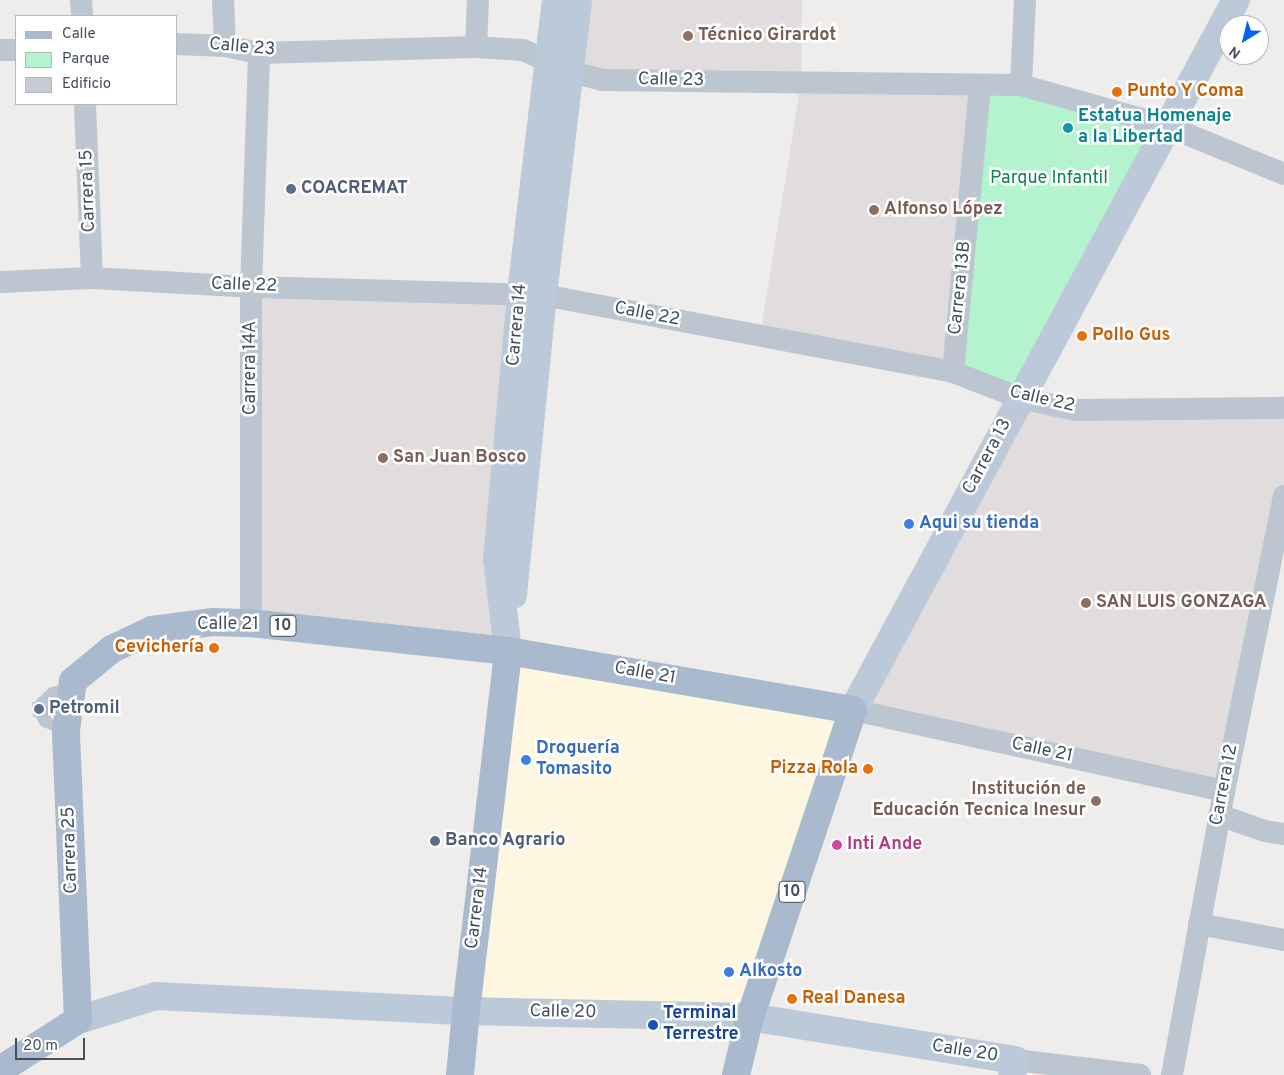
<!DOCTYPE html>
<html>
<head>
<meta charset="utf-8">
<style>
	body { margin:0 }
	#map { position:relative; width:1284px; height:1075px; overflow:hidden; background:#efecec; font-family:Overpass,sans-serif }
	div>[style] { position:absolute }
	[style*='--x'] { left:calc(var(--x)*1px); top:calc(var(--y)*1px); width:calc(var(--w)*1px); rotate:calc(var(--a)*1deg) }
	.commercial>* { inset:0; background:#fdf7e2 }
	.education>* { inset:0; background:#e1ddde }
	.green>* { inset:0; background:#b5f3cf }
	.shadow>* { inset:0; background:#0003 }
	.building>* { inset:0; background:#c7cbd3 }
	.lane>* { height:11px; margin:-5.5px; padding:0 5.5px; transform-origin:5.5px; border-radius:5.5px; background:#bbc6d1 }
	.street>* { height:22px; margin:-11px; padding:0 11px; transform-origin:11px; border-radius:11px; background:#bbc6d1 }
	.secondary>* { height:28px; margin:-14px; padding:0 14px; transform-origin:14px; border-radius:14px; background:#bcc9d8 }
	.primary>* { height:28px; margin:-14px; padding:0 14px; transform-origin:14px; border-radius:14px; background:#a9bacf }
	.dots>* { width:14px; height:14px; translate:-50% -50%; box-sizing:border-box; border:2px solid #fff; border-radius:50% }
	span { translate:-50% -50%; white-space:nowrap; text-align:center; line-height:1.15; -webkit-text-stroke:5px #fff; paint-order:stroke }
	.shield-label span { padding:1px 4px; background:#fff; border:1px solid; border-radius:4px; -webkit-text-stroke-width:0 }
	.shield-label { font-size:16px; color:#434f5b; font-weight:700 }
	.education-label { font-size:18px; color:#785e54; font-weight:700 }
	.left { translate:0 -50%; text-align:left }
	.right { translate:-100% -50%; text-align:right }
	.street-label { font-size:18px; color:#434f5b }
	.food-label { font-size:18px; color:#c56008; font-weight:700 }
	.culture-label { font-size:18px; color:#0d838f; font-weight:700 }
	.park-label { font-size:18px; color:#0d834d }
	.service-label { font-size:18px; color:#4e5e75; font-weight:700 }
	.shop-label { font-size:18px; color:#366cbe; font-weight:700 }
	.hotel-label { font-size:18px; color:#b23c85; font-weight:700 }
	.transit-label { font-size:18px; color:#164399; font-weight:700 }
	.legend { position:absolute; left:15px; top:15px; width:162px; height:90px; box-sizing:border-box; background:#fff; border:1px solid #b4b9bd; margin:0; padding:6px 9px; list-style:none; font-size:15px; color:#434f5b }
	.legend li { display:flex; align-items:center; gap:10px; height:25px }
	.legend b { width:25px; border:1px solid #b4b9bd }
	.north { position:absolute; left:1219px; top:15px; width:50px; height:50px; box-sizing:border-box; background:#fff; border:1px solid #b4b9bd; border-radius:50%; rotate:216deg; font-size:14px; font-weight:700; line-height:20px; text-align:center; color:#434f5b }
	.north::after { content:''; display:block; margin:auto; width:18px; height:22px; background:#0763ee; clip-path:polygon(50% 0,100% 100%,50% 72%,0 100%) }
	.scale { position:absolute; left:15px; top:1038px; width:70px; height:22px; box-sizing:border-box; border:2px solid #434f5b; border-top:0; padding-left:6px; font-size:15px; line-height:18px; white-space:nowrap; color:#434f5b; -webkit-text-stroke:4px #fff; paint-order:stroke }
</style>
</head>
<body>
<div id="map">
	<div class="commercial">
		<div style="clip-path:polygon(508px 651px,853px 710px,750px 1017px,466px 1011px)"></div>
	</div>
	<div class="education">
		<div style="clip-path:polygon(580px 0,802px 0,801px 82px,980px 85px,953px 372px,760px 336px,801px 83px,571px 72px)"></div>
		<div style="clip-path:polygon(251px 287px,521px 293px,508px 651px,251px 623px)"></div>
		<div style="clip-path:polygon(1020px 398px,1284px 407px,1284px 496px,1224px 791px,853px 710px)"></div>
	</div>
	<div class="green">
		<div style="clip-path:polygon(980px 85px,1167px 126px,1020px 398px,953px 372px)"></div>
	</div>
	<div class="shadow">
		<div style="clip-path:polygon(45px 703px,50px 706px,51px 718px,40px 719px)"></div>
	</div>
	<div class="building">
		<div style="clip-path:polygon(45px 701px,46px 716px,33px 717px,32px 702px)"></div>
	</div>
	<div class="lane">
		<div style="--x:41;--y:702;--w:15;--a:-42"></div>
		<div style="--x:52;--y:692;--w:20;--a:-15"></div>
		<div style="--x:41;--y:716;--w:6;--a:59"></div>
		<div style="--x:44;--y:721;--w:23;--a:23"></div>
	</div>
	<div class="street">
		<div style="--x:81;--y:0;--w:16;--a:86"></div>
		<div style="--x:223;--y:0;--w:46;--a:87.5"></div>
		<div style="--x:176;--y:44;--w:49;--a:2.3"></div>
		<div style="--x:225;--y:46;--w:35;--a:12"></div>
		<div style="--x:259;--y:53;--w:217;--a:-1.6"></div>
		<div style="--x:476;--y:47;--w:47;--a:3.7"></div>
		<div style="--x:523;--y:50;--w:53;--a:24.6"></div>
		<div style="--x:571;--y:72;--w:32;--a:14"></div>
		<div style="--x:602;--y:80;--w:419;--a:0.7"></div>
		<div style="--x:1021;--y:85;--w:152;--a:15.7"></div>
		<div style="--x:1167;--y:126;--w:126;--a:22.3"></div>
		<div style="--x:476;--y:47;--w:47;--a:-87.6"></div>
		<div style="--x:0;--y:50;--w:16;--a:0"></div>
		<div style="--x:1021;--y:85;--w:85;--a:-87.3"></div>
		<div style="--x:85;--y:104;--w:174;--a:87.7"></div>
		<div style="--x:0;--y:282;--w:92;--a:-2.5"></div>
		<div style="--x:92;--y:278;--w:159;--a:3.2"></div>
		<div style="--x:251;--y:287;--w:292;--a:1.6"></div>
		<div style="--x:543;--y:295;--w:417;--a:10.6"></div>
		<div style="--x:953;--y:372;--w:72;--a:21.2"></div>
		<div style="--x:1020;--y:398;--w:57;--a:12.1"></div>
		<div style="--x:1076;--y:410;--w:208;--a:-0.6"></div>
		<div style="--x:953;--y:372;--w:288;--a:-84.6"></div>
		<div style="--x:251;--y:623;--w:336;--a:-90"></div>
		<div style="--x:251;--y:287;--w:234;--a:-88"></div>
		<div style="--x:853;--y:710;--w:380;--a:12.3"></div>
		<div style="--x:1219;--y:815;--w:49;--a:19.2"></div>
		<div style="--x:1265;--y:831;--w:19;--a:9"></div>
		<div style="--x:1199;--y:924;--w:86;--a:10.7"></div>
		<div style="--x:1015;--y:1060;--w:126;--a:6.8"></div>
		<div style="--x:1172;--y:1075;--w:289;--a:-79.6"></div>
		<div style="--x:1224;--y:791;--w:301;--a:-78.5"></div>
	</div>
	<div class="secondary">
		<div style="--x:513;--y:595;--w:301;--a:-84.3"></div>
		<div style="--x:543;--y:295;--w:297;--a:-83.2"></div>
		<div style="--x:508;--y:651;--w:93;--a:-96.8"></div>
		<div style="--x:497;--y:559;--w:267;--a:-84.8"></div>
		<div style="--x:521;--y:293;--w:295;--a:-83.2"></div>
		<div style="--x:853;--y:710;--w:807;--a:-61.66"></div>
		<div style="--x:78;--y:1020;--w:82;--a:-17.1"></div>
		<div style="--x:156;--y:996;--w:310;--a:2.8"></div>
		<div style="--x:466;--y:1011;--w:284;--a:1.2"></div>
		<div style="--x:750;--y:1017;--w:268;--a:9.2"></div>
		<div style="--x:1015;--y:1060;--w:15;--a:101"></div>
	</div>
	<div class="primary">
		<div style="--x:0;--y:1070;--w:93;--a:-32.7"></div>
		<div style="--x:78;--y:1020;--w:290;--a:-92.4"></div>
		<div style="--x:66;--y:730;--w:49;--a:-81.9"></div>
		<div style="--x:73;--y:681;--w:50;--a:-39.4"></div>
		<div style="--x:112;--y:649;--w:44;--a:-25.4"></div>
		<div style="--x:152;--y:630;--w:62;--a:-7.5"></div>
		<div style="--x:213;--y:622;--w:38;--a:2"></div>
		<div style="--x:251;--y:623;--w:259;--a:6.2"></div>
		<div style="--x:508;--y:651;--w:350;--a:9.7"></div>
		<div style="--x:853;--y:710;--w:324;--a:108.5"></div>
		<div style="--x:750;--y:1017;--w:60;--a:103.6"></div>
		<div style="--x:460;--y:1075;--w:64;--a:-84.6"></div>
		<div style="--x:466;--y:1011;--w:362;--a:-83.3"></div>
	</div>
	<div class="dots">
		<div style="left:688px;top:36px;background:#8d6e63"></div>
		<div style="left:1117px;top:92px;background:#e8710a"></div>
		<div style="left:1068px;top:128px;background:#0f9aa8"></div>
		<div style="left:291px;top:189px;background:#5c6f8a"></div>
		<div style="left:874px;top:210px;background:#8d6e63"></div>
		<div style="left:1082px;top:336px;background:#e8710a"></div>
		<div style="left:383px;top:458px;background:#8d6e63"></div>
		<div style="left:909px;top:524px;background:#3f7fe0"></div>
		<div style="left:1086px;top:603px;background:#8d6e63"></div>
		<div style="left:214px;top:648px;background:#e8710a"></div>
		<div style="left:39px;top:709px;background:#5c6f8a"></div>
		<div style="left:526px;top:760px;background:#3f7fe0"></div>
		<div style="left:868px;top:769px;background:#e8710a"></div>
		<div style="left:1096px;top:801px;background:#8d6e63"></div>
		<div style="left:435px;top:841px;background:#5c6f8a"></div>
		<div style="left:837px;top:845px;background:#d1479c"></div>
		<div style="left:729px;top:972px;background:#3f7fe0"></div>
		<div style="left:792px;top:999px;background:#e8710a"></div>
		<div style="left:653px;top:1025px;background:#1a4fb4"></div>
	</div>
	<div class="shield-label">
		<span style="left:283px;top:626px">10</span>
		<span style="left:792px;top:892px">10</span>
	</div>
	<div class="education-label">
		<span class="left" style="left:698px;top:36px">Técnico Girardot</span>
		<span class="left" style="left:884px;top:210px">Alfonso López</span>
		<span class="left" style="left:393px;top:458px">San Juan Bosco</span>
		<span class="left" style="left:1096px;top:603px">SAN LUIS GONZAGA</span>
		<span class="right" style="left:1086px;top:801px">Institución de<br>Educación Tecnica Inesur</span>
	</div>
	<div class="street-label">
		<span style="left:242px;top:48px;rotate:5deg">Calle 23</span>
		<span style="left:671px;top:81px;rotate:1deg">Calle 23</span>
		<span style="left:89px;top:191px;rotate:-92deg">Carrera 15</span>
		<span style="left:244px;top:286px;rotate:2deg">Calle 22</span>
		<span style="left:961px;top:288px;rotate:-84deg">Carrera 13B</span>
		<span style="left:647px;top:315px;rotate:11deg">Calle 22</span>
		<span style="left:518px;top:325px;rotate:-85deg">Carrera 14</span>
		<span style="left:251px;top:368px;rotate:-90deg">Carrera 14A</span>
		<span style="left:1042px;top:400px;rotate:13deg">Calle 22</span>
		<span style="left:988px;top:457px;rotate:-62deg">Carrera 13</span>
		<span style="left:228px;top:625px">Calle 21</span>
		<span style="left:645px;top:674px;rotate:10deg">Calle 21</span>
		<span style="left:1042px;top:751px;rotate:12deg">Calle 21</span>
		<span style="left:1225px;top:785px;rotate:-79deg">Carrera 12</span>
		<span style="left:71px;top:850px;rotate:-92deg">Carrera 25</span>
		<span style="left:478px;top:908px;rotate:-83deg">Carrera 14</span>
		<span style="left:563px;top:1013px;rotate:1deg">Calle 20</span>
		<span style="left:965px;top:1052px;rotate:9deg">Calle 20</span>
	</div>
	<div class="food-label">
		<span class="left" style="left:1127px;top:92px">Punto Y Coma</span>
		<span class="left" style="left:1092px;top:336px">Pollo Gus</span>
		<span class="right" style="left:204px;top:648px">Cevichería</span>
		<span class="right" style="left:858px;top:769px">Pizza Rola</span>
		<span class="left" style="left:802px;top:999px">Real Danesa</span>
	</div>
	<div class="culture-label">
		<span class="left" style="left:1078px;top:128px">Estatua Homenaje<br>a la Libertad</span>
	</div>
	<div class="park-label">
		<span style="left:1049px;top:179px">Parque Infantil</span>
	</div>
	<div class="service-label">
		<span class="left" style="left:301px;top:189px">COACREMAT</span>
		<span class="left" style="left:49px;top:709px">Petromil</span>
		<span class="left" style="left:445px;top:841px">Banco Agrario</span>
	</div>
	<div class="shop-label">
		<span class="left" style="left:919px;top:524px">Aqui su tienda</span>
		<span class="left" style="left:536px;top:760px">Droguería<br>Tomasito</span>
		<span class="left" style="left:739px;top:972px">Alkosto</span>
	</div>
	<div class="hotel-label">
		<span class="left" style="left:847px;top:845px">Inti Ande</span>
	</div>
	<div class="transit-label">
		<span class="left" style="left:663px;top:1025px">Terminal<br>Terrestre</span>
	</div>
	<ul class="legend">
	<li><b style="height:6px;background:#a9bacf"></b>Calle</li>
	<li><b style="height:14px;background:#b5f3cf"></b>Parque</li>
	<li><b style="height:14px;background:#c7cbd3"></b>Edificio</li>
	</ul>
	<div class="north">N</div>
	<div class="scale">20 m</div>
</div>
</body>
</html>
